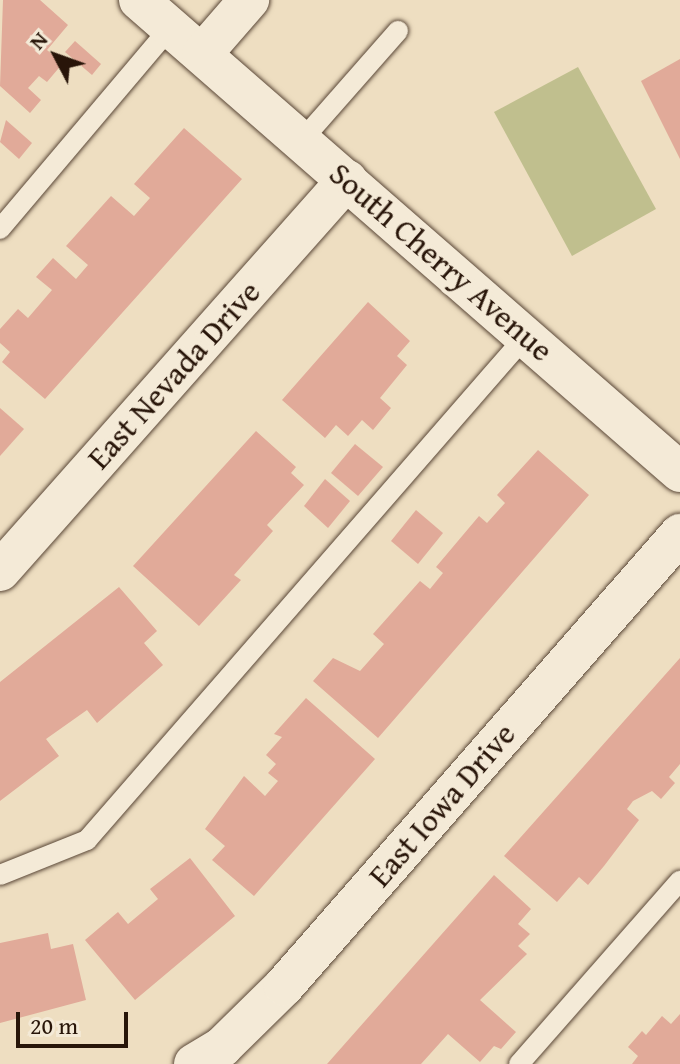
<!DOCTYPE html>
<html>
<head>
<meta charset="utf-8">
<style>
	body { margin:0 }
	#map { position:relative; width:680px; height:1064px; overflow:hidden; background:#eedec1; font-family:"Gentium Book Plus",serif }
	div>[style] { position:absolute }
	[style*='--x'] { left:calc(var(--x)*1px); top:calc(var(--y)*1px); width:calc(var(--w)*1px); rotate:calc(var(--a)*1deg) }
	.green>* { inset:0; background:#c0bf8e }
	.building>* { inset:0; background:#e1aa99 }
	.roads { filter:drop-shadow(0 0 2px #5a4737) drop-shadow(0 0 2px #5a4737) }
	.lane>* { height:20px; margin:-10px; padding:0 10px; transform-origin:10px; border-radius:10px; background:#f4ead7 }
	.street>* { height:40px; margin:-20px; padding:0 20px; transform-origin:20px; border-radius:20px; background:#f4ead7 }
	span { translate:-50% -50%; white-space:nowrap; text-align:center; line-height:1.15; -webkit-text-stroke:8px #f4ead7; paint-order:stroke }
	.street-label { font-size:32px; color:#281509 }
	.north { position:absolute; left:16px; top:16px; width:80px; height:80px; -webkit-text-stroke:6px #f4ead7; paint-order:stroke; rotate:311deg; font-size:22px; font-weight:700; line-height:32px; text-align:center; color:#281509 }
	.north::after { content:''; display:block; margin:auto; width:28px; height:36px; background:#281509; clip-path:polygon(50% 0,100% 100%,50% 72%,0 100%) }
	.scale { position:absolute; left:16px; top:1012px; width:112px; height:36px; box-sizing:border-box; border:4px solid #281509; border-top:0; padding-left:10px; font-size:24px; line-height:28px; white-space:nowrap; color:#281509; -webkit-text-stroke:6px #f4ead7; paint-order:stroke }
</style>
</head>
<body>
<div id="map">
	<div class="green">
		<div style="clip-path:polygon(578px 67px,656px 209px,572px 256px,494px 112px)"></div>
	</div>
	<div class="building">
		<div style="clip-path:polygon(3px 0,40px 0,68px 25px,47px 50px,63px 63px,47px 82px,39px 76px,28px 88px,41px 100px,30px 113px,0 86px)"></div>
		<div style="clip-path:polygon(75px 41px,101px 64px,92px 75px,65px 52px)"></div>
		<div style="clip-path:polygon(680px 59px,680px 159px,641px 81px)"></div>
		<div style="clip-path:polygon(6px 120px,32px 143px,19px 159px,0 142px)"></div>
		<div style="clip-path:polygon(184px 128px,242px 179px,45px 399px,2px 362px,10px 352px,0 343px,0 329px,18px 309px,28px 318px,52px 290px,36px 277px,53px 258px,76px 279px,88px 265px,66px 246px,111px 196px,134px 216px,150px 198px,134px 184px)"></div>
		<div style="clip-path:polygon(368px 302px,410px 341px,397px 356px,407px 365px,380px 398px,391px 408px,373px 430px,362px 420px,348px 436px,336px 425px,325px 438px,282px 400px)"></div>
		<div style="clip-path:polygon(0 408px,24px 429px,0 456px)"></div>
		<div style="clip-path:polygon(256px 431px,296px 467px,291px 473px,304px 485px,267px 525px,273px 531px,234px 575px,241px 580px,199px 626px,133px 566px)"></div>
		<div style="clip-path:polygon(355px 444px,383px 467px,358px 496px,331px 473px)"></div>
		<div style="clip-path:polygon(538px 450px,589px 495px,378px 738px,313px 681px,333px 658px,360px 671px,384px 644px,373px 634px,420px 581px,430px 589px,443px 573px,436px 567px,479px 516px,487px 523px,505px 503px,497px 495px)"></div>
		<div style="clip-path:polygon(325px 479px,350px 501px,328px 528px,304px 506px)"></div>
		<div style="clip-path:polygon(416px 510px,443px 533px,418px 564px,391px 541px)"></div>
		<div style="clip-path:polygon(119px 587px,157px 631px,144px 643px,163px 665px,97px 723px,87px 710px,46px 739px,59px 756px,0 801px,0 682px)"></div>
		<div style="clip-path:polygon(680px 658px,680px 764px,669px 777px,675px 783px,661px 799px,652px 791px,633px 801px,627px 809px,639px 820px,604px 866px,588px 885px,579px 877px,557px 902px,504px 856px)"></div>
		<div style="clip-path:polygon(306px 698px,375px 759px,254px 896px,212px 860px,225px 846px,205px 829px,244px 776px,265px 796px,278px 781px,268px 773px,276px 764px,266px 755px,282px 737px,274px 734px)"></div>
		<div style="clip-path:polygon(190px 858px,235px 916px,135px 1000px,85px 940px,118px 912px,128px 924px,158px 899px,150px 889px)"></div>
		<div style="clip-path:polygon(494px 875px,531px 909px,518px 924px,530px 934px,518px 946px,527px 954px,480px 1000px,516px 1032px,501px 1049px,494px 1046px,480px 1062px,448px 1034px,421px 1064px,327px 1064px)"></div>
		<div style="clip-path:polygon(48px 933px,51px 949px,73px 944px,86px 1000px,0 1023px,0 943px)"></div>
		<div style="clip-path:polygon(680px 1014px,680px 1064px,632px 1064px,638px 1056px,628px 1047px,642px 1031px,646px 1035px,662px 1016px,671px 1024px)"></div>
	</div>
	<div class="roads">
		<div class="lane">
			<div style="--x:303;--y:139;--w:144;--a:-48.7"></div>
			<div style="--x:0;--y:229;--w:265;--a:-49.8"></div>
			<div style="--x:0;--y:875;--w:94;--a:-21.9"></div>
			<div style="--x:87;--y:840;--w:667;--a:-48.95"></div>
			<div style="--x:519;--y:1064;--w:244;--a:-48.7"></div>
		</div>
		<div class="street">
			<div style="--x:139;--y:0;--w:718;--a:41.1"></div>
			<div style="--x:202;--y:54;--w:72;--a:-49"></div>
			<div style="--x:0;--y:571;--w:523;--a:-48.41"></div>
			<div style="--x:194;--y:1064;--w:33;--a:-31"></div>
			<div style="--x:222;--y:1047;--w:87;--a:-44.5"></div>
			<div style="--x:284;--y:986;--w:601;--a:-48.78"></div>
		</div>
	</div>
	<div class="street-label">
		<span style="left:441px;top:262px;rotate:41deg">South Cherry Avenue</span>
		<span style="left:174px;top:375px;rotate:-48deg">East Nevada Drive</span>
		<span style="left:442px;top:805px;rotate:-49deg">East Iowa Drive</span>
	</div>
	<div class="north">N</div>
	<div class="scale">20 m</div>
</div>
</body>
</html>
